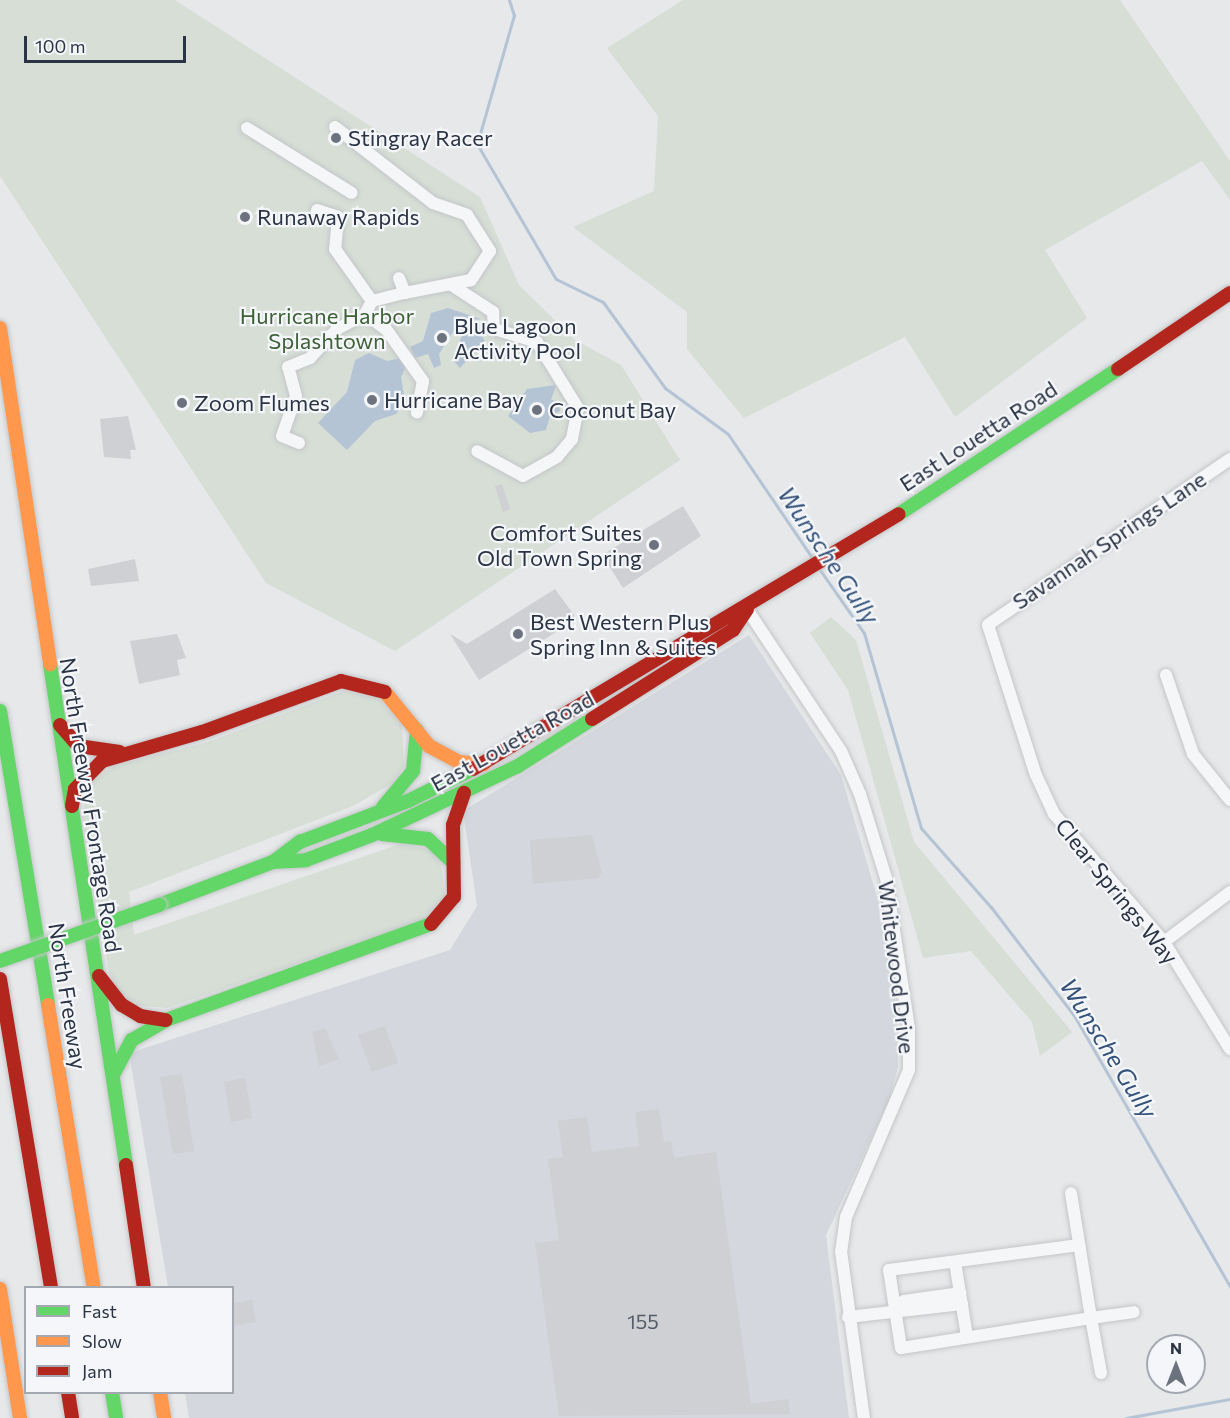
<!DOCTYPE html>
<html>
<head>
<meta charset="utf-8">
<style>
	body { margin:0 }
	#map { position:relative; width:1230px; height:1418px; overflow:hidden; background:#e6e8ea; font-family:Commissioner,sans-serif }
	div>[style] { position:absolute }
	[style*='--x'] { left:calc(var(--x)*1px); top:calc(var(--y)*1px); width:calc(var(--w)*1px); rotate:calc(var(--a)*1deg) }
	.built>* { inset:0; background:#d4d7dd }
	.green>* { inset:0; background:#d6ded6 }
	.water>* { inset:0; background:#b4c4d5 }
	.stream>* { height:3px; margin:-1.5px; padding:0 1.5px; transform-origin:1.5px; border-radius:1.5px; background:#b4c4d5 }
	.building>* { inset:0; background:#ced0d3 }
	.roads { filter:drop-shadow(0 0 2px #c4c6c8) drop-shadow(0 0 2px #c4c6c8) }
	.street>* { height:12px; margin:-6px; padding:0 6px; transform-origin:6px; border-radius:6px; background:#f5f6f7 }
	.fast>* { height:14px; margin:-7px; padding:0 7px; transform-origin:7px; border-radius:7px; background:#63d668 }
	.slow>* { height:14px; margin:-7px; padding:0 7px; transform-origin:7px; border-radius:7px; background:#ff974d }
	.jam>* { height:14px; margin:-7px; padding:0 7px; transform-origin:7px; border-radius:7px; background:#b3261e }
	.bridges { filter:drop-shadow(0 0 2px #c4c6c8) drop-shadow(0 0 2px #c4c6c8) }
	.fast-bridge>* { height:14px; margin:-7px; padding:0 7px; transform-origin:7px; border-radius:7px; background:#63d668 }
	.dots>* { width:16px; height:16px; translate:-50% -50%; box-sizing:border-box; border:3px solid #f4f6f9; border-radius:50% }
	span { translate:-50% -50%; white-space:nowrap; text-align:center; line-height:1.15; -webkit-text-stroke:4.5px #f4f6f9; paint-order:stroke }
	.number-label { font-size:20px; color:#545c69 }
	.number-label span { -webkit-text-stroke-width:0 }
	.poi-label { font-size:22px; color:#2b3445 }
	.left { translate:0 -50%; text-align:left }
	.right { translate:-100% -50%; text-align:right }
	.park-label { font-size:22px; color:#3f6138 }
	.street-label { font-size:22px; color:#2b3445 }
	.water-label { font-size:24px; color:#34527a; font-style:italic }
	.legend { position:absolute; left:24px; top:1286px; width:210px; height:108px; box-sizing:border-box; background:#f4f6f9; border:2px solid #a4a8b1; margin:0; padding:8px 10px; list-style:none; font-size:18px; color:#2b3445 }
	.legend li { display:flex; align-items:center; gap:12px; height:30px }
	.legend b { width:30px; border:2px solid #a4a8b1 }
	.north { position:absolute; left:1146px; top:1334px; width:60px; height:60px; box-sizing:border-box; background:#f4f6f9; border:2px solid #a4a8b1; border-radius:50%; rotate:0deg; font-size:16px; font-weight:700; line-height:24px; text-align:center; color:#2b3445 }
	.north::after { content:''; display:block; margin:auto; width:21px; height:27px; background:#6c737f; clip-path:polygon(50% 0,100% 100%,50% 72%,0 100%) }
	.scale { position:absolute; left:24px; top:36px; width:162px; height:27px; box-sizing:border-box; border:3px solid #2b3445; border-top:0; padding-left:8px; font-size:18px; line-height:21px; white-space:nowrap; color:#2b3445; -webkit-text-stroke:4px #f4f6f9; paint-order:stroke }
</style>
</head>
<body>
<div id="map">
	<div class="built">
		<div style="clip-path:polygon(749px 635px,841px 775px,881px 910px,897px 1012px,898px 1067px,889px 1100px,826px 1235px,849px 1418px,189px 1418px,185px 1393px,232px 1392px,232px 1288px,168px 1287px,129px 1053px,450px 950px,477px 906px,463px 811px)"></div>
	</div>
	<div class="green">
		<div style="clip-path:polygon(0 0,175px 0,480px 197px,519px 285px,575px 340px,621px 365px,680px 460px,395px 651px,266px 583px,0 176px)"></div>
		<div style="clip-path:polygon(683px 0,1120px 0,1230px 161px,1230px 200px,1202px 161px,1045px 250px,1087px 318px,955px 417px,905px 337px,744px 418px,687px 349px,687px 312px,573px 227px,654px 191px,658px 116px,607px 48px)"></div>
		<div style="clip-path:polygon(831px 617px,856px 640px,914px 842px,1072px 1032px,1040px 1056px,1032px 1022px,971px 951px,923px 958px,848px 690px,810px 633px)"></div>
		<div style="clip-path:polygon(344px 691px,378px 698px,402px 725px,404px 766px,393px 783px,353px 806px,129px 892px,134px 935px,400px 844px,428px 849px,441px 862px,445px 897px,427px 918px,412px 924px,167px 1008px,134px 1005px,115px 990px,109px 971px,82px 815px,89px 784px,113px 766px,208px 742px)"></div>
	</div>
	<div class="water">
		<div style="clip-path:polygon(448px 308px,481px 319px,460px 321px,439px 354px,441px 365px,434px 368px,428px 354px,415px 358px,410px 347px,423px 341px,431px 313px)"></div>
		<div style="clip-path:polygon(464px 331px,478px 331px,485px 341px,460px 368px,452px 359px)"></div>
		<div style="clip-path:polygon(369px 353px,387px 361px,401px 358px,407px 365px,401px 377px,405px 402px,396px 414px,375px 421px,347px 450px,318px 423px,347px 392px,355px 360px)"></div>
		<div style="clip-path:polygon(556px 385px,551px 400px,558px 401px,560px 411px,550px 416px,546px 430px,530px 433px,508px 416px,527px 389px)"></div>
	</div>
	<div class="stream">
		<div style="--x:509;--y:0;--w:16;--a:72"></div>
		<div style="--x:514;--y:15;--w:134;--a:106"></div>
		<div style="--x:477;--y:144;--w:156;--a:59.7"></div>
		<div style="--x:556;--y:279;--w:52;--a:26.1"></div>
		<div style="--x:603;--y:302;--w:106;--a:54.2"></div>
		<div style="--x:665;--y:388;--w:78;--a:36.1"></div>
		<div style="--x:728;--y:434;--w:151;--a:55.8"></div>
		<div style="--x:820;--y:570;--w:77;--a:55.1"></div>
		<div style="--x:864;--y:633;--w:203;--a:73.7"></div>
		<div style="--x:921;--y:828;--w:106;--a:48.5"></div>
		<div style="--x:991;--y:907;--w:138;--a:52.6"></div>
		<div style="--x:1075;--y:1017;--w:311;--a:60.1"></div>
		<div style="--x:1126;--y:1418;--w:106;--a:-10.4"></div>
	</div>
	<div class="building">
		<div style="clip-path:polygon(128px 416px,136px 450px,130px 450px,131px 459px,104px 457px,100px 419px)"></div>
		<div style="clip-path:polygon(502px 484px,510px 509px,503px 512px,495px 486px)"></div>
		<div style="clip-path:polygon(683px 506px,701px 536px,623px 588px,602px 555px)"></div>
		<div style="clip-path:polygon(135px 559px,139px 581px,91px 586px,88px 569px)"></div>
		<div style="clip-path:polygon(555px 589px,577px 619px,479px 680px,450px 634px,467px 644px)"></div>
		<div style="clip-path:polygon(177px 634px,186px 658px,177px 660px,180px 675px,139px 684px,130px 641px)"></div>
		<div style="clip-path:polygon(592px 835px,602px 873px,598px 878px,533px 884px,530px 840px)"></div>
		<div style="clip-path:polygon(385px 1026px,398px 1063px,372px 1072px,358px 1035px)"></div>
		<div style="clip-path:polygon(325px 1028px,339px 1059px,319px 1066px,312px 1032px)"></div>
		<div style="clip-path:polygon(182px 1074px,194px 1151px,173px 1154px,160px 1077px)"></div>
		<div style="clip-path:polygon(245px 1078px,252px 1118px,231px 1122px,224px 1082px)"></div>
		<div style="clip-path:polygon(659px 1109px,664px 1142px,671px 1141px,674px 1158px,716px 1152px,751px 1404px,788px 1399px,790px 1414px,559px 1416px,535px 1243px,559px 1240px,548px 1159px,563px 1157px,558px 1121px,587px 1117px,592px 1152px,639px 1146px,635px 1112px)"></div>
		<div style="clip-path:polygon(252px 1300px,256px 1322px,232px 1326px,232px 1304px)"></div>
	</div>
	<div class="roads">
		<div class="street">
			<div style="--x:335;--y:127;--w:124;--a:37.8"></div>
			<div style="--x:433;--y:203;--w:36;--a:19"></div>
			<div style="--x:467;--y:215;--w:43;--a:57.4"></div>
			<div style="--x:490;--y:251;--w:35;--a:123"></div>
			<div style="--x:471;--y:280;--w:67;--a:168.9"></div>
			<div style="--x:247;--y:128;--w:123;--a:31.8"></div>
			<div style="--x:317;--y:210;--w:22;--a:18"></div>
			<div style="--x:338;--y:217;--w:32;--a:95"></div>
			<div style="--x:335;--y:249;--w:64;--a:54.6"></div>
			<div style="--x:453;--y:286;--w:48;--a:33"></div>
			<div style="--x:493;--y:312;--w:17;--a:87"></div>
			<div style="--x:494;--y:329;--w:45;--a:16.8"></div>
			<div style="--x:537;--y:342;--w:78;--a:58.2"></div>
			<div style="--x:578;--y:408;--w:32;--a:101"></div>
			<div style="--x:572;--y:439;--w:23;--a:130"></div>
			<div style="--x:557;--y:457;--w:39;--a:151"></div>
			<div style="--x:523;--y:476;--w:52;--a:-151.5"></div>
			<div style="--x:372;--y:301;--w:15;--a:118"></div>
			<div style="--x:365;--y:314;--w:26;--a:36"></div>
			<div style="--x:386;--y:329;--w:64;--a:54.6"></div>
			<div style="--x:423;--y:381;--w:32;--a:101"></div>
			<div style="--x:372;--y:301;--w:34;--a:-14"></div>
			<div style="--x:405;--y:293;--w:16;--a:-112"></div>
			<div style="--x:299;--y:443;--w:18;--a:-158"></div>
			<div style="--x:282;--y:436;--w:42;--a:-70.7"></div>
			<div style="--x:296;--y:396;--w:30;--a:-105"></div>
			<div style="--x:288;--y:367;--w:24;--a:-22"></div>
			<div style="--x:310;--y:358;--w:40;--a:-47"></div>
			<div style="--x:337;--y:329;--w:32;--a:-28"></div>
			<div style="--x:1230;--y:459;--w:293;--a:145.6"></div>
			<div style="--x:988;--y:625;--w:157;--a:72.3"></div>
			<div style="--x:1036;--y:775;--w:43;--a:65.2"></div>
			<div style="--x:1054;--y:814;--w:169;--a:49.3"></div>
			<div style="--x:1164;--y:942;--w:126;--a:58.3"></div>
			<div style="--x:747;--y:609;--w:170;--a:56.5"></div>
			<div style="--x:841;--y:751;--w:47;--a:66.2"></div>
			<div style="--x:860;--y:794;--w:88;--a:72.8"></div>
			<div style="--x:886;--y:878;--w:152;--a:81.3"></div>
			<div style="--x:909;--y:1028;--w:42;--a:90"></div>
			<div style="--x:909;--y:1070;--w:160;--a:113.2"></div>
			<div style="--x:846;--y:1217;--w:34;--a:98"></div>
			<div style="--x:841;--y:1251;--w:169;--a:82.2"></div>
			<div style="--x:1166;--y:675;--w:83;--a:71.1"></div>
			<div style="--x:1193;--y:754;--w:59;--a:51.2"></div>
			<div style="--x:1164;--y:942;--w:83;--a:-37.1"></div>
			<div style="--x:1071;--y:1193;--w:127;--a:80.9"></div>
			<div style="--x:1091;--y:1318;--w:192;--a:171"></div>
			<div style="--x:901;--y:1348;--w:79;--a:-98.7"></div>
			<div style="--x:889;--y:1270;--w:192;--a:-7.5"></div>
			<div style="--x:955;--y:1262;--w:76;--a:80.9"></div>
			<div style="--x:895;--y:1311;--w:13;--a:-48"></div>
			<div style="--x:904;--y:1301;--w:57;--a:-8.1"></div>
			<div style="--x:848;--y:1317;--w:115;--a:-6.5"></div>
			<div style="--x:1101;--y:1373;--w:56;--a:-100.3"></div>
			<div style="--x:1091;--y:1318;--w:43;--a:-7.9"></div>
		</div>
		<div class="fast">
			<div style="--x:899;--y:514;--w:263;--a:-33.5"></div>
			<div style="--x:50;--y:664;--w:507;--a:81.37"></div>
			<div style="--x:0;--y:711;--w:298;--a:80.7"></div>
			<div style="--x:383;--y:807;--w:47;--a:-50.2"></div>
			<div style="--x:413;--y:771;--w:41;--a:-84.4"></div>
			<div style="--x:382;--y:834;--w:46;--a:6.2"></div>
			<div style="--x:428;--y:839;--w:35;--a:43"></div>
			<div style="--x:273;--y:862;--w:33;--a:-3"></div>
			<div style="--x:306;--y:860;--w:71;--a:-20.7"></div>
			<div style="--x:372;--y:835;--w:161;--a:-25.3"></div>
			<div style="--x:518;--y:766;--w:88;--a:-32.4"></div>
			<div style="--x:159;--y:905;--w:122;--a:-20.7"></div>
			<div style="--x:273;--y:862;--w:34;--a:-37"></div>
			<div style="--x:300;--y:842;--w:116;--a:-20.8"></div>
			<div style="--x:408;--y:801;--w:72;--a:-26.2"></div>
			<div style="--x:113;--y:1075;--w:40;--a:-62"></div>
			<div style="--x:132;--y:1040;--w:39;--a:-30"></div>
			<div style="--x:166;--y:1020;--w:282;--a:-19.9"></div>
			<div style="--x:112;--y:1392;--w:26;--a:81"></div>
		</div>
		<div class="slow">
			<div style="--x:0;--y:328;--w:340;--a:81.5"></div>
			<div style="--x:385;--y:692;--w:70;--a:50.8"></div>
			<div style="--x:429;--y:746;--w:34;--a:28"></div>
			<div style="--x:459;--y:762;--w:25;--a:5"></div>
			<div style="--x:48;--y:1005;--w:287;--a:80.8"></div>
			<div style="--x:0;--y:1289;--w:131;--a:81.2"></div>
			<div style="--x:160;--y:1392;--w:26;--a:81"></div>
		</div>
		<div class="jam">
			<div style="--x:1118;--y:369;--w:135;--a:-34.2"></div>
			<div style="--x:592;--y:719;--w:167;--a:-32.3"></div>
			<div style="--x:733;--y:630;--w:25;--a:-56"></div>
			<div style="--x:60;--y:725;--w:28;--a:49"></div>
			<div style="--x:78;--y:746;--w:42;--a:8.1"></div>
			<div style="--x:473;--y:769;--w:496;--a:-30.9"></div>
			<div style="--x:72;--y:806;--w:17;--a:-80"></div>
			<div style="--x:75;--y:789;--w:39;--a:-46"></div>
			<div style="--x:102;--y:761;--w:104;--a:-16.2"></div>
			<div style="--x:202;--y:732;--w:148;--a:-20.1"></div>
			<div style="--x:341;--y:681;--w:45;--a:14"></div>
			<div style="--x:431;--y:924;--w:35;--a:-50"></div>
			<div style="--x:454;--y:897;--w:72;--a:-90.8"></div>
			<div style="--x:453;--y:825;--w:34;--a:-71"></div>
			<div style="--x:99;--y:976;--w:37;--a:52"></div>
			<div style="--x:122;--y:1005;--w:21;--a:31"></div>
			<div style="--x:140;--y:1016;--w:26;--a:9"></div>
			<div style="--x:0;--y:979;--w:313;--a:80.6"></div>
			<div style="--x:126;--y:1165;--w:124;--a:81.7"></div>
			<div style="--x:68;--y:1392;--w:26;--a:81"></div>
		</div>
	</div>
	<div class="bridges">
		<div class="fast-bridge">
			<div style="--x:0;--y:961;--w:169;--a:-19.4"></div>
		</div>
	</div>
	<div class="dots">
		<div style="left:336px;top:138px;background:#6c737f"></div>
		<div style="left:245px;top:217px;background:#6c737f"></div>
		<div style="left:442px;top:338px;background:#6c737f"></div>
		<div style="left:372px;top:400px;background:#6c737f"></div>
		<div style="left:182px;top:403px;background:#6c737f"></div>
		<div style="left:537px;top:410px;background:#6c737f"></div>
		<div style="left:654px;top:545px;background:#6c737f"></div>
		<div style="left:518px;top:634px;background:#6c737f"></div>
	</div>
	<div class="number-label">
		<span style="left:643px;top:1321px">155</span>
	</div>
	<div class="poi-label">
		<span class="left" style="left:348px;top:138px">Stingray Racer</span>
		<span class="left" style="left:257px;top:217px">Runaway Rapids</span>
		<span class="left" style="left:454px;top:338px">Blue Lagoon<br>Activity Pool</span>
		<span class="left" style="left:384px;top:400px">Hurricane Bay</span>
		<span class="left" style="left:194px;top:403px">Zoom Flumes</span>
		<span class="left" style="left:549px;top:410px">Coconut Bay</span>
		<span class="right" style="left:642px;top:545px">Comfort Suites<br>Old Town Spring</span>
		<span class="left" style="left:530px;top:634px">Best Western Plus<br>Spring Inn &amp; Suites</span>
	</div>
	<div class="park-label">
		<span style="left:327px;top:328px">Hurricane Harbor<br>Splashtown</span>
	</div>
	<div class="street-label">
		<span style="left:978px;top:436px;rotate:-33deg">East Louetta Road</span>
		<span style="left:1109px;top:540px;rotate:-34deg">Savannah Springs Lane</span>
		<span style="left:512px;top:741px;rotate:-29deg">East Louetta Road</span>
		<span style="left:91px;top:805px;rotate:81deg">North Freeway Frontage Road</span>
		<span style="left:1117px;top:891px;rotate:51deg">Clear Springs Way</span>
		<span style="left:897px;top:967px;rotate:83deg">Whitewood Drive</span>
		<span style="left:68px;top:996px;rotate:81deg">North Freeway</span>
	</div>
	<div class="water-label">
		<span style="left:829px;top:555px;rotate:56deg">Wunsche Gully</span>
		<span style="left:1109px;top:1048px;rotate:58deg">Wunsche Gully</span>
	</div>
	<ul class="legend">
	<li><b style="height:8px;background:#63d668"></b>Fast</li>
	<li><b style="height:8px;background:#ff974d"></b>Slow</li>
	<li><b style="height:8px;background:#b3261e"></b>Jam</li>
	</ul>
	<div class="north">N</div>
	<div class="scale">100 m</div>
</div>
</body>
</html>
